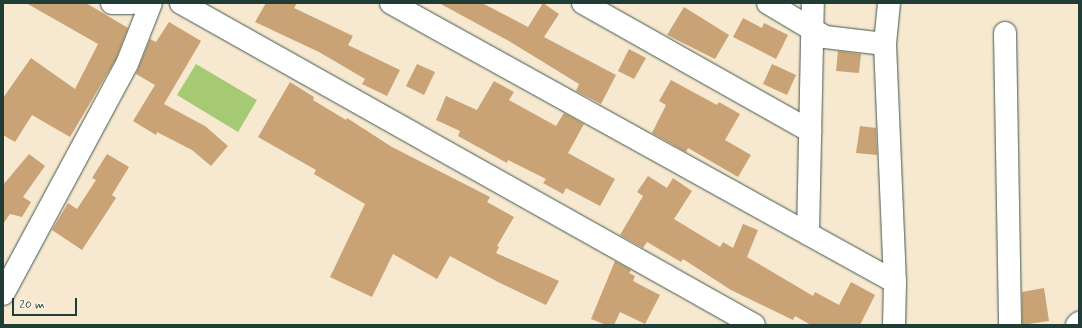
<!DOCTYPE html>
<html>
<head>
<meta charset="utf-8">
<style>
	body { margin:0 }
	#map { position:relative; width:1082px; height:328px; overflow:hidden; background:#f7e8d0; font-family:Mynerve,sans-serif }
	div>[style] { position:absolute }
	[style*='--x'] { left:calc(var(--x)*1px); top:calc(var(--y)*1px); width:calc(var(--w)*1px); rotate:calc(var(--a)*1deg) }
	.green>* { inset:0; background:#a5ca73 }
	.building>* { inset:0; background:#c9a375 }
	.roads { filter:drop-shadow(0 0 1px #3f574b) drop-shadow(0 0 1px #3f574b) }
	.street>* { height:22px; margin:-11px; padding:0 11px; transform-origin:11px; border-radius:11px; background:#fff }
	span { translate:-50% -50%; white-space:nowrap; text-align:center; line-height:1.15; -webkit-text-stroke:3px #fcf5e5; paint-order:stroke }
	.frame { position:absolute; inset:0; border:4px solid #1f3d34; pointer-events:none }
	.scale { position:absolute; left:12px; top:298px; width:65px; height:18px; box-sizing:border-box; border:2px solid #1f3d34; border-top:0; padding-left:5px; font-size:12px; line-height:14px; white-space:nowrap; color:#1f3d34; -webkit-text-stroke:3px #fcf5e5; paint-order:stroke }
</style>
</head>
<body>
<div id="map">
	<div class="green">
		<div style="clip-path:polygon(196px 64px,257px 100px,238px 132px,177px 95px)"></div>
	</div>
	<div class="building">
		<div style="clip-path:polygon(26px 3px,86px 3px,128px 28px,116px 59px,70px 137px,32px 115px,15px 142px,3px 135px,3px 98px,31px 58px,75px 89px,98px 44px)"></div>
		<div style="clip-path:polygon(266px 3px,297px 3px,294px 8px,353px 36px,348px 45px,400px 70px,387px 96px,362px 84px,365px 79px,319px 52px,255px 22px)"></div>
		<div style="clip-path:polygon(439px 3px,482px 3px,528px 27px,543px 3px,559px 14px,544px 37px,616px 75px,601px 104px,576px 91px,579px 84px,507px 40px)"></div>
		<div style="clip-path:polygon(684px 7px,729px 35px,715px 59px,667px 35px)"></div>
		<div style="clip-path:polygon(743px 18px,762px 28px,764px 23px,788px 35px,776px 59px,733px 37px)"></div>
		<div style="clip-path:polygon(169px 22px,201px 41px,164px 104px,205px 126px,228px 146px,211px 166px,192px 150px,157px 132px,156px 135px,133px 121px,155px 85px,136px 74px,150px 39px,156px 42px)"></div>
		<div style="clip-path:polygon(629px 49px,646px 58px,634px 79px,618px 71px)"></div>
		<div style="clip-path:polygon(838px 51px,861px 54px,859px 73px,836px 71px)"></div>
		<div style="clip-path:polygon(417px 64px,435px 72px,424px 95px,406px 86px)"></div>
		<div style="clip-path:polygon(772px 64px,796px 75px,787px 95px,763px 84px)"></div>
		<div style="clip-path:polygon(671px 80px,717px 105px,719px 102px,740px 114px,725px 140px,751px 155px,738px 177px,688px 148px,686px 152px,652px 133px,666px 105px,659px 101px)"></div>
		<div style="clip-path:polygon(494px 81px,514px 92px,509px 100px,556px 126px,564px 113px,584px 124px,568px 153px,615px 179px,600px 206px,566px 188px,563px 194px,543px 183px,546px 179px,508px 160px,507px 163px,458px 136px,460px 131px,436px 120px,446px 96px,477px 110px)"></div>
		<div style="clip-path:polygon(290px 82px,314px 97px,313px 100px,346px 120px,347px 118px,392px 147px,490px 197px,487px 202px,514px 217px,497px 246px,499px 247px,496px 253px,559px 281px,546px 305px,498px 282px,450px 256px,437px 279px,393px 254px,372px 297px,330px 277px,365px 204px,314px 174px,316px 170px,258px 137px)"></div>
		<div style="clip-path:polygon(860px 126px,876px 128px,877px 155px,856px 153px)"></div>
		<div style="clip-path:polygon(29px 154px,45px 166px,23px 197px,31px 202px,22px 217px,10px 214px,3px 224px,3px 185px)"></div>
		<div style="clip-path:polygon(107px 154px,129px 167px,112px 195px,116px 198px,82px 250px,52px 230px,68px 203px,77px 209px,96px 180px,92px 178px)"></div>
		<div style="clip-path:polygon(648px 176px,667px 188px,673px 178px,692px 191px,674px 219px,720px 247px,723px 242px,733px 248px,743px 224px,758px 230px,747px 257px,813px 296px,815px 292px,839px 305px,851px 282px,875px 295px,860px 325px,811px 325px,795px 316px,793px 320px,731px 290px,683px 259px,681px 262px,647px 242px,643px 248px,620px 235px,643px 196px,637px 192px)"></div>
		<div style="clip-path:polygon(615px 261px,631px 270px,629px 273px,635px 276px,633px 281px,660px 295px,645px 324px,620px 312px,614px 325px,606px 325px,591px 319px)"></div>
		<div style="clip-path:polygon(1044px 288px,1049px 321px,1022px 325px,1022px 292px)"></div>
	</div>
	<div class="roads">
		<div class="street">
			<div style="--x:112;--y:3;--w:20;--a:0"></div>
			<div style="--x:181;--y:3;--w:657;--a:29.33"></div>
			<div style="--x:391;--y:3;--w:576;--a:28.97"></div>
			<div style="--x:583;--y:3;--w:261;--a:29.4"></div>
			<div style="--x:768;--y:3;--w:66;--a:30.8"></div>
			<div style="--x:825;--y:37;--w:60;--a:6.7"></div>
			<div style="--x:889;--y:3;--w:41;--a:95.6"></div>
			<div style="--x:885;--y:44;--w:238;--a:87.6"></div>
			<div style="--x:895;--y:282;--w:43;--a:91.3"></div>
			<div style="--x:1005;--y:33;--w:292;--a:89"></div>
			<div style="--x:808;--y:234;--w:231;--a:-88.8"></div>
			<div style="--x:3;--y:294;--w:261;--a:-61.7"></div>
			<div style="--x:127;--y:64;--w:66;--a:-68.5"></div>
			<div style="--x:1077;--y:325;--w:3;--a:-45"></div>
		</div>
	</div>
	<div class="frame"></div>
	<div class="scale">20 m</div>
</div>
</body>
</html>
